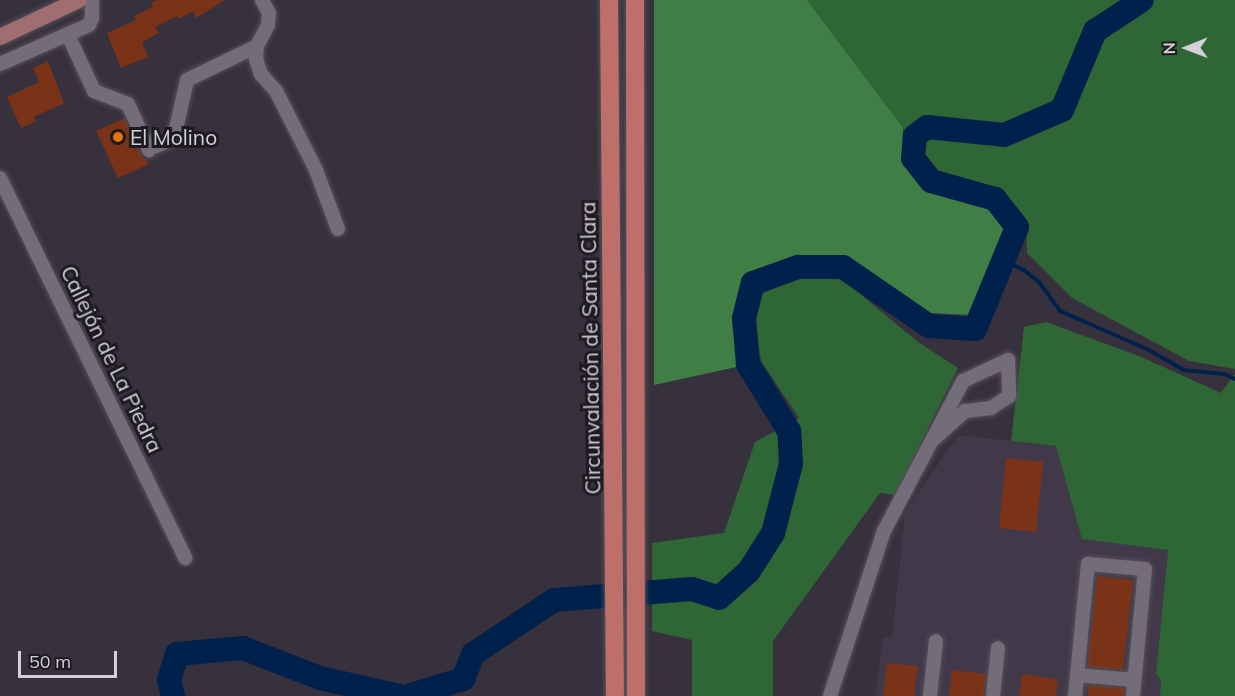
<!DOCTYPE html>
<html>
<head>
<meta charset="utf-8">
<style>
	body { margin:0 }
	#map { position:relative; width:1235px; height:696px; overflow:hidden; background:#37313d; font-family:Mulish,sans-serif }
	div>[style] { position:absolute }
	[style*='--x'] { left:calc(var(--x)*1px); top:calc(var(--y)*1px); width:calc(var(--w)*1px); rotate:calc(var(--a)*1deg) }
	.built>* { inset:0; background:#41394a }
	.green>* { inset:0; background:#2e6735 }
	.forest>* { inset:0; background:#3f7f46 }
	.stream>* { height:4px; margin:-2px; padding:0 2px; transform-origin:2px; border-radius:2px; background:#00214b }
	.river>* { height:24px; margin:-12px; padding:0 12px; transform-origin:12px; border-radius:12px; background:#00214b }
	.building>* { inset:0; background:#7b3317 }
	.roads { filter:drop-shadow(0 0 2px #54505a) drop-shadow(0 0 2px #54505a) }
	.minor>* { height:14px; margin:-7px; padding:0 7px; transform-origin:7px; border-radius:7px; background:#736c79 }
	.major>* { height:16px; margin:-8px; padding:0 8px; transform-origin:8px; border-radius:8px; background:#a16e70 }
	.highway>* { height:18px; margin:-9px; padding:0 9px; transform-origin:9px; border-radius:9px; background:#bf6f6a }
	.dots>* { width:16px; height:16px; translate:-50% -50%; box-sizing:border-box; border:3px solid #1d1b20; border-radius:50% }
	span { translate:-50% -50%; white-space:nowrap; text-align:center; line-height:1.15; -webkit-text-stroke:6px #1d1b20; paint-order:stroke }
	.poi-label { font-size:21px; color:#d3d0d7 }
	.left { translate:0 -50%; text-align:left }
	.street-label { font-size:21px; color:#d3d0d7 }
	.north { position:absolute; left:1157px; top:18px; width:60px; height:60px; -webkit-text-stroke:4px #1d1b20; paint-order:stroke; rotate:269deg; font-size:16px; font-weight:700; line-height:24px; text-align:center; color:#d3d0d7 }
	.north::after { content:''; display:block; margin:auto; width:21px; height:27px; background:#d3d0d7; clip-path:polygon(50% 0,100% 100%,50% 72%,0 100%) }
	.scale { position:absolute; left:18px; top:651px; width:99px; height:27px; box-sizing:border-box; border:3px solid #d3d0d7; border-top:0; padding-left:8px; font-size:18px; line-height:21px; white-space:nowrap; color:#d3d0d7; -webkit-text-stroke:4px #1d1b20; paint-order:stroke }
</style>
</head>
<body>
<div id="map">
	<div class="built">
		<div style="clip-path:polygon(958px 435px,1056px 446px,1083px 539px,1168px 549px,1156px 674px,1161px 680px,1160px 696px,875px 696px,883px 637px,892px 638px,905px 513px)"></div>
	</div>
	<div class="green">
		<div style="clip-path:polygon(807px 0,1235px 0,1235px 369px,1189px 361px,1072px 298px,1027px 253px,1026px 223px,988px 185px,936px 173px)"></div>
		<div style="clip-path:polygon(802px 278px,842px 279px,918px 342px,958px 368px,895px 495px,880px 493px,773px 641px,773px 696px,692px 696px,692px 640px,652px 631px,652px 543px,724px 533px,755px 442px,799px 418px,761px 361px,755px 322px,763px 293px)"></div>
		<div style="clip-path:polygon(1046px 322px,1139px 356px,1221px 393px,1235px 374px,1235px 696px,1160px 696px,1161px 680px,1156px 674px,1168px 550px,1082px 539px,1056px 446px,1011px 441px,1024px 327px)"></div>
	</div>
	<div class="forest">
		<div style="clip-path:polygon(654px 0,807px 0,903px 128px,902px 158px,924px 184px,990px 207px,1007px 230px,973px 315px,930px 313px,848px 259px,799px 259px,749px 275px,736px 321px,741px 366px,654px 385px)"></div>
	</div>
	<div class="stream">
		<div style="--x:1003;--y:261;--w:23;--a:23"></div>
		<div style="--x:1024;--y:270;--w:19;--a:39"></div>
		<div style="--x:1039;--y:282;--w:36;--a:54"></div>
		<div style="--x:1060;--y:311;--w:95;--a:23.6"></div>
		<div style="--x:1147;--y:349;--w:43;--a:29.6"></div>
		<div style="--x:1184;--y:370;--w:40;--a:5.7"></div>
		<div style="--x:1224;--y:374;--w:12;--a:24"></div>
	</div>
	<div class="river">
		<div style="--x:173;--y:696;--w:16;--a:-104"></div>
		<div style="--x:169;--y:680;--w:27;--a:-73"></div>
		<div style="--x:177;--y:654;--w:66;--a:-5.2"></div>
		<div style="--x:243;--y:648;--w:83;--a:21.3"></div>
		<div style="--x:320;--y:678;--w:81;--a:12.8"></div>
		<div style="--x:408;--y:696;--w:58;--a:-17.2"></div>
		<div style="--x:463;--y:679;--w:27;--a:-68"></div>
		<div style="--x:473;--y:654;--w:97;--a:-33.7"></div>
		<div style="--x:554;--y:600;--w:138;--a:-4.6"></div>
		<div style="--x:692;--y:589;--w:28;--a:18"></div>
		<div style="--x:719;--y:598;--w:40;--a:-42"></div>
		<div style="--x:749;--y:571;--w:45;--a:-57.7"></div>
		<div style="--x:773;--y:533;--w:71;--a:-75.4"></div>
		<div style="--x:791;--y:464;--w:33;--a:-93"></div>
		<div style="--x:789;--y:431;--w:79;--a:-121.5"></div>
		<div style="--x:748;--y:364;--w:46;--a:-95"></div>
		<div style="--x:744;--y:318;--w:36;--a:-76"></div>
		<div style="--x:753;--y:283;--w:48;--a:-19.6"></div>
		<div style="--x:798;--y:267;--w:45;--a:0"></div>
		<div style="--x:843;--y:267;--w:104;--a:34.5"></div>
		<div style="--x:929;--y:326;--w:46;--a:3.7"></div>
		<div style="--x:975;--y:329;--w:110;--a:-67.6"></div>
		<div style="--x:1017;--y:227;--w:36;--a:-128"></div>
		<div style="--x:995;--y:199;--w:66;--a:-164.3"></div>
		<div style="--x:931;--y:181;--w:29;--a:-128"></div>
		<div style="--x:913;--y:158;--w:22;--a:-85"></div>
		<div style="--x:915;--y:136;--w:15;--a:-37"></div>
		<div style="--x:927;--y:127;--w:77;--a:5.9"></div>
		<div style="--x:1004;--y:135;--w:63;--a:-23.3"></div>
		<div style="--x:1062;--y:110;--w:86;--a:-67.3"></div>
		<div style="--x:1095;--y:31;--w:56;--a:-33.4"></div>
	</div>
	<div class="building">
		<div style="clip-path:polygon(157px 0,225px 0,196px 18px,193px 11px,178px 19px,177px 16px,155px 27px,159px 33px,142px 42px,148px 57px,121px 68px,107px 33px,136px 20px,134px 16px,153px 7px,151px 3px)"></div>
		<div style="clip-path:polygon(48px 61px,64px 103px,34px 117px,36px 121px,21px 128px,7px 97px,39px 82px,33px 68px)"></div>
		<div style="clip-path:polygon(125px 118px,141px 154px,149px 164px,118px 178px,96px 131px)"></div>
		<div style="clip-path:polygon(1006px 458px,1043px 462px,1036px 532px,999px 528px)"></div>
		<div style="clip-path:polygon(1097px 576px,1133px 580px,1123px 670px,1087px 667px)"></div>
		<div style="clip-path:polygon(887px 663px,918px 666px,914px 696px,883px 696px)"></div>
		<div style="clip-path:polygon(952px 670px,986px 674px,984px 696px,949px 696px)"></div>
		<div style="clip-path:polygon(1022px 674px,1058px 679px,1056px 696px,1019px 696px)"></div>
		<div style="clip-path:polygon(1089px 685px,1125px 688px,1124px 696px,1088px 696px)"></div>
	</div>
	<div class="roads">
		<div class="minor">
			<div style="--x:262;--y:0;--w:15;--a:62"></div>
			<div style="--x:269;--y:13;--w:12;--a:95"></div>
			<div style="--x:268;--y:25;--w:24;--a:118"></div>
			<div style="--x:257;--y:46;--w:13;--a:94"></div>
			<div style="--x:256;--y:59;--w:16;--a:72"></div>
			<div style="--x:261;--y:74;--w:23;--a:49"></div>
			<div style="--x:276;--y:91;--w:89;--a:63.1"></div>
			<div style="--x:316;--y:170;--w:63;--a:69.6"></div>
			<div style="--x:68;--y:35;--w:62;--a:65.1"></div>
			<div style="--x:94;--y:91;--w:36;--a:21"></div>
			<div style="--x:128;--y:104;--w:51;--a:65.5"></div>
			<div style="--x:0;--y:64;--w:97;--a:-23.7"></div>
			<div style="--x:89;--y:25;--w:8;--a:-67"></div>
			<div style="--x:92;--y:18;--w:18;--a:-90"></div>
			<div style="--x:156;--y:146;--w:20;--a:-24"></div>
			<div style="--x:174;--y:138;--w:59;--a:-77.4"></div>
			<div style="--x:187;--y:80;--w:78;--a:-25.9"></div>
			<div style="--x:0;--y:178;--w:423;--a:64"></div>
			<div style="--x:1077;--y:675;--w:57;--a:5"></div>
			<div style="--x:830;--y:696;--w:174;--a:-71.9"></div>
			<div style="--x:884;--y:531;--w:170;--a:-62.2"></div>
			<div style="--x:963;--y:381;--w:50;--a:-25"></div>
			<div style="--x:1008;--y:360;--w:36;--a:88"></div>
			<div style="--x:1009;--y:396;--w:22;--a:146"></div>
			<div style="--x:991;--y:408;--w:26;--a:173"></div>
			<div style="--x:965;--y:411;--w:42;--a:137.9"></div>
			<div style="--x:930;--y:696;--w:55;--a:-83.8"></div>
			<div style="--x:993;--y:696;--w:48;--a:-84.1"></div>
			<div style="--x:1075;--y:696;--w:133;--a:-84.4"></div>
			<div style="--x:1088;--y:564;--w:57;--a:5"></div>
			<div style="--x:1145;--y:569;--w:128;--a:95.4"></div>
		</div>
		<div class="major">
			<div style="--x:0;--y:37;--w:87;--a:-25.1"></div>
		</div>
		<div class="highway">
			<div style="--x:609;--y:0;--w:696;--a:89.51"></div>
			<div style="--x:635;--y:0;--w:696;--a:89.92"></div>
		</div>
	</div>
	<div class="dots">
		<div style="left:118px;top:137px;background:#e8710a"></div>
	</div>
	<div class="poi-label">
		<span class="left" style="left:130px;top:137px">El Molino</span>
	</div>
	<div class="street-label">
		<span style="left:590px;top:348px;rotate:-91deg">Circunvalación de Santa Clara</span>
		<span style="left:112px;top:359px;rotate:64deg">Callejón de La Piedra</span>
	</div>
	<div class="north">N</div>
	<div class="scale">50 m</div>
</div>
</body>
</html>
